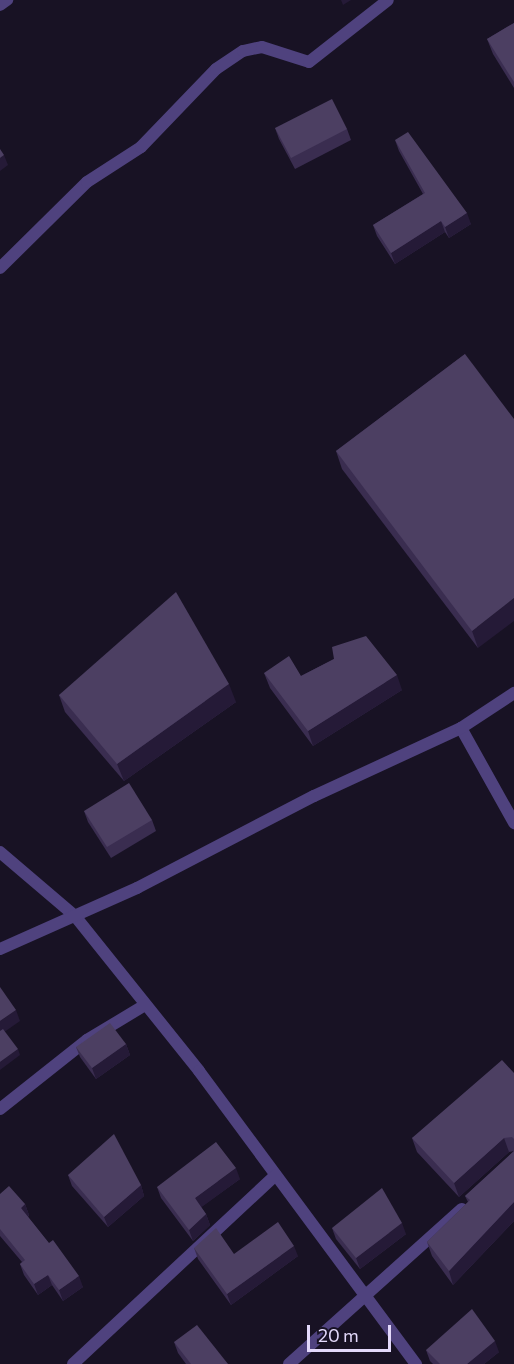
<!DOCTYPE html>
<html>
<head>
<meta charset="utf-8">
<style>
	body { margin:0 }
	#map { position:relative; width:514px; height:1364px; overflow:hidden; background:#181224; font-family:Commissioner,sans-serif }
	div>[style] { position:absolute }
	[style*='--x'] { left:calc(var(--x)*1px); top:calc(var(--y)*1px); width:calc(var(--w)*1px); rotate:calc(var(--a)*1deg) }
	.minor>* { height:12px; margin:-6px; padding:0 6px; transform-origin:6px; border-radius:6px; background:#4f427e }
	.wall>* { inset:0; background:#3a2d50 }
	.shaded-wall>* { inset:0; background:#251a37 }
	.building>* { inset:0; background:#4c3f62 }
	span { translate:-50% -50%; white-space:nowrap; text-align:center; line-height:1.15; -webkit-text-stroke:4.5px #181224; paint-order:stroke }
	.scale { position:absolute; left:307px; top:1325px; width:84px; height:27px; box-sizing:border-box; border:3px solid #e3d9fb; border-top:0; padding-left:8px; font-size:18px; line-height:21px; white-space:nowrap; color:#e3d9fb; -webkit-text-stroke:4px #181224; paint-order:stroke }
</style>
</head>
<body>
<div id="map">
	<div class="minor">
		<div style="--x:0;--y:5;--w:9;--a:-36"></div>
		<div style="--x:0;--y:268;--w:122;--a:-44.7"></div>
		<div style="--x:87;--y:182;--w:64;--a:-32.9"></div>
		<div style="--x:141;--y:147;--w:108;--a:-46.1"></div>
		<div style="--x:216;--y:69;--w:32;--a:-34"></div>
		<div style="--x:243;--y:51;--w:19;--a:-12"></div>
		<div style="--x:262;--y:47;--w:49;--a:17.7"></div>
		<div style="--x:309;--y:62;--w:100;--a:-38.1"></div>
		<div style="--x:461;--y:728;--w:109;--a:60.8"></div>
		<div style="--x:0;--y:852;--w:99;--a:40.5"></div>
		<div style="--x:75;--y:916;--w:198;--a:51.3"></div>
		<div style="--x:199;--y:1071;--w:365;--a:53.5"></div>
		<div style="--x:0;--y:949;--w:150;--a:-24"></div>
		<div style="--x:137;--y:888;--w:199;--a:-27.5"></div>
		<div style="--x:314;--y:796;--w:162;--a:-24.8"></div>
		<div style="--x:461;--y:728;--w:64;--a:-33.4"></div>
		<div style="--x:0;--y:1109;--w:111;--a:-38.4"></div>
		<div style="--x:87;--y:1040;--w:68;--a:-31.1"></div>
		<div style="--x:73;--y:1364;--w:277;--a:-43"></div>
		<div style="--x:289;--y:1364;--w:232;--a:-41.9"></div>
	</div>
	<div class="wall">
		<div style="clip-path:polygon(514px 23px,514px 88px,493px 54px,487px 39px)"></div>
		<div style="clip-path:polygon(275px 128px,347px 129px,351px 140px,295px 169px,279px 139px)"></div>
		<div style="clip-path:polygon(395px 140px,471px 224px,449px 238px,445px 232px,395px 264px,377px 236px,373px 225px,423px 194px,399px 151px)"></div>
		<div style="clip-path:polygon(465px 354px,478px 648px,342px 469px,336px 451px)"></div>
		<div style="clip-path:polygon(334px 659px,402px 690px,313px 746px,270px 688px,264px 673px,301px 676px)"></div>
		<div style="clip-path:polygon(59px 695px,236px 702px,124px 781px,65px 712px)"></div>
		<div style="clip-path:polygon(84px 811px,152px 820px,156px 831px,111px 858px,88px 822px)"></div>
		<div style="clip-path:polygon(126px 1044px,130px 1055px,96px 1079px,80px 1057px,76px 1047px)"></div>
		<div style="clip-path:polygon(514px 1073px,514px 1151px,509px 1152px,459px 1197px,417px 1152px,412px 1138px)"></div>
		<div style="clip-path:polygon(514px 1151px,514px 1221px,453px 1285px,432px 1256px,427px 1242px,468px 1202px,465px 1196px)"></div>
		<div style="clip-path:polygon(68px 1175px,141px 1185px,144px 1196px,108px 1227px,72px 1186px)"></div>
		<div style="clip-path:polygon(240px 1179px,201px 1207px,206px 1214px,210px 1225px,193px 1241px,161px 1198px,157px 1187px)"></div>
		<div style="clip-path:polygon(0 1194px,25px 1204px,29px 1215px,28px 1217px,83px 1287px,63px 1301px,52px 1285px,38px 1295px,24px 1275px,20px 1264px,22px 1262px,0 1236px)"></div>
		<div style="clip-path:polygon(332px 1228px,406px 1234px,360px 1269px,336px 1239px)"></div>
		<div style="clip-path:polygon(194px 1248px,234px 1254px,298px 1256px,231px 1305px,198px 1259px)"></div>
		<div style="clip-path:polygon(174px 1342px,228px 1364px,186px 1364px,178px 1353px)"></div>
		<div style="clip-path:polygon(426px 1350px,499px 1352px,484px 1364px,433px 1364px,430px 1361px)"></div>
	</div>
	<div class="shaded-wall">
		<div style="clip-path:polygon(341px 0,351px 0,343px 5px)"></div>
		<div style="clip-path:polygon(4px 155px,8px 165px,0 171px,0 158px)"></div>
		<div style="clip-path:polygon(467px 213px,471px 224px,449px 238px,445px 227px)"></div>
		<div style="clip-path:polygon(441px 221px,445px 232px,395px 264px,391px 253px)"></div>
		<div style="clip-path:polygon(514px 598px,514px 621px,478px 648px,472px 631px)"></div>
		<div style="clip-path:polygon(397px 675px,402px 690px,313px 746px,308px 731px)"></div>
		<div style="clip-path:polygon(229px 684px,236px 702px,124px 781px,117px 764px)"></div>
		<div style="clip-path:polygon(16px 1010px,20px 1021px,0 1035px,0 1021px)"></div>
		<div style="clip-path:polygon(126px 1044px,130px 1055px,96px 1079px,92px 1068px)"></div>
		<div style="clip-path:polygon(18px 1049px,20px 1055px,0 1070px,0 1062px)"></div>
		<div style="clip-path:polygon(504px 1138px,509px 1152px,459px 1197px,454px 1183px)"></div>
		<div style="clip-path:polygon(236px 1168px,240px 1179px,199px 1209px,195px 1198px)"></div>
		<div style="clip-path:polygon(141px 1185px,144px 1196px,108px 1227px,104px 1217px)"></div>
		<div style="clip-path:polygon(514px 1202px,514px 1221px,453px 1285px,449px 1271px)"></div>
		<div style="clip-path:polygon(25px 1204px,29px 1215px,25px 1219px,21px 1208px)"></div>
		<div style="clip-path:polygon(206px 1214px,210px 1225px,193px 1241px,189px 1230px)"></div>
		<div style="clip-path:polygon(402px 1223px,406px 1234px,360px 1269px,356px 1258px)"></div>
		<div style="clip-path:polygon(294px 1246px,298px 1256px,231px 1305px,227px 1294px)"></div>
		<div style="clip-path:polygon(48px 1275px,52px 1285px,38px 1295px,34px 1284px)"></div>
		<div style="clip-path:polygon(79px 1276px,83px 1287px,63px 1301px,59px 1290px)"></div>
		<div style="clip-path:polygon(495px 1341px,499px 1352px,484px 1364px,467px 1364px)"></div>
	</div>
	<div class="building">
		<div style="clip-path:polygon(514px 23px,514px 82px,487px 39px)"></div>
		<div style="clip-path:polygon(332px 99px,347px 129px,291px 158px,275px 128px)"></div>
		<div style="clip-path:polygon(408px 132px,467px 213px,445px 227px,441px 221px,391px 253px,373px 225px,425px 193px,395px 140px)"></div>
		<div style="clip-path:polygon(0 149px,4px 155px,0 158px)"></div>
		<div style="clip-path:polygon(465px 354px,514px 419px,514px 598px,472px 631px,336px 451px)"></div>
		<div style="clip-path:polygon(176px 592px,229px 684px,117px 764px,59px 695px)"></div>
		<div style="clip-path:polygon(366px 636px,397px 675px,308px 731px,264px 673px,289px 656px,301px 676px,334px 659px,332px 647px)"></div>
		<div style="clip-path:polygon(129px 783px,152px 820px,107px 847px,84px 811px)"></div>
		<div style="clip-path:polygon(0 987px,16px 1010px,0 1021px)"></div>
		<div style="clip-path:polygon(110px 1023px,126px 1044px,92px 1068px,76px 1047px)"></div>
		<div style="clip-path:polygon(3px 1029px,18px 1049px,0 1062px,0 1031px)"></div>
		<div style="clip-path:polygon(502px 1060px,514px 1073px,514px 1139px,512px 1137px,504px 1138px,454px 1183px,412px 1138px)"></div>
		<div style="clip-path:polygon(114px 1134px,141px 1185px,104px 1217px,68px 1175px)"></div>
		<div style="clip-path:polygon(216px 1142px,236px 1168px,195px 1198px,206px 1214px,189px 1230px,157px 1187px)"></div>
		<div style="clip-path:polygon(514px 1151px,514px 1202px,449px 1271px,427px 1242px,470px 1200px,465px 1196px)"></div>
		<div style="clip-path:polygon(9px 1186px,25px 1204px,21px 1208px,49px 1243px,53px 1240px,79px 1276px,59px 1290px,48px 1275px,34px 1284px,20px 1264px,25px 1260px,0 1229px,0 1194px)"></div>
		<div style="clip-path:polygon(382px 1188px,402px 1223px,356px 1258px,332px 1228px)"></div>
		<div style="clip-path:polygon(278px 1222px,294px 1246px,227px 1294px,194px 1248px,216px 1228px,234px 1254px)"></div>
		<div style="clip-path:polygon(472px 1309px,495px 1341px,467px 1364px,440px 1364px,426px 1350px)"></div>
		<div style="clip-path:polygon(197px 1325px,228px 1364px,191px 1364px,174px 1342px)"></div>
	</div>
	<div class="scale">20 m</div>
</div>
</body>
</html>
